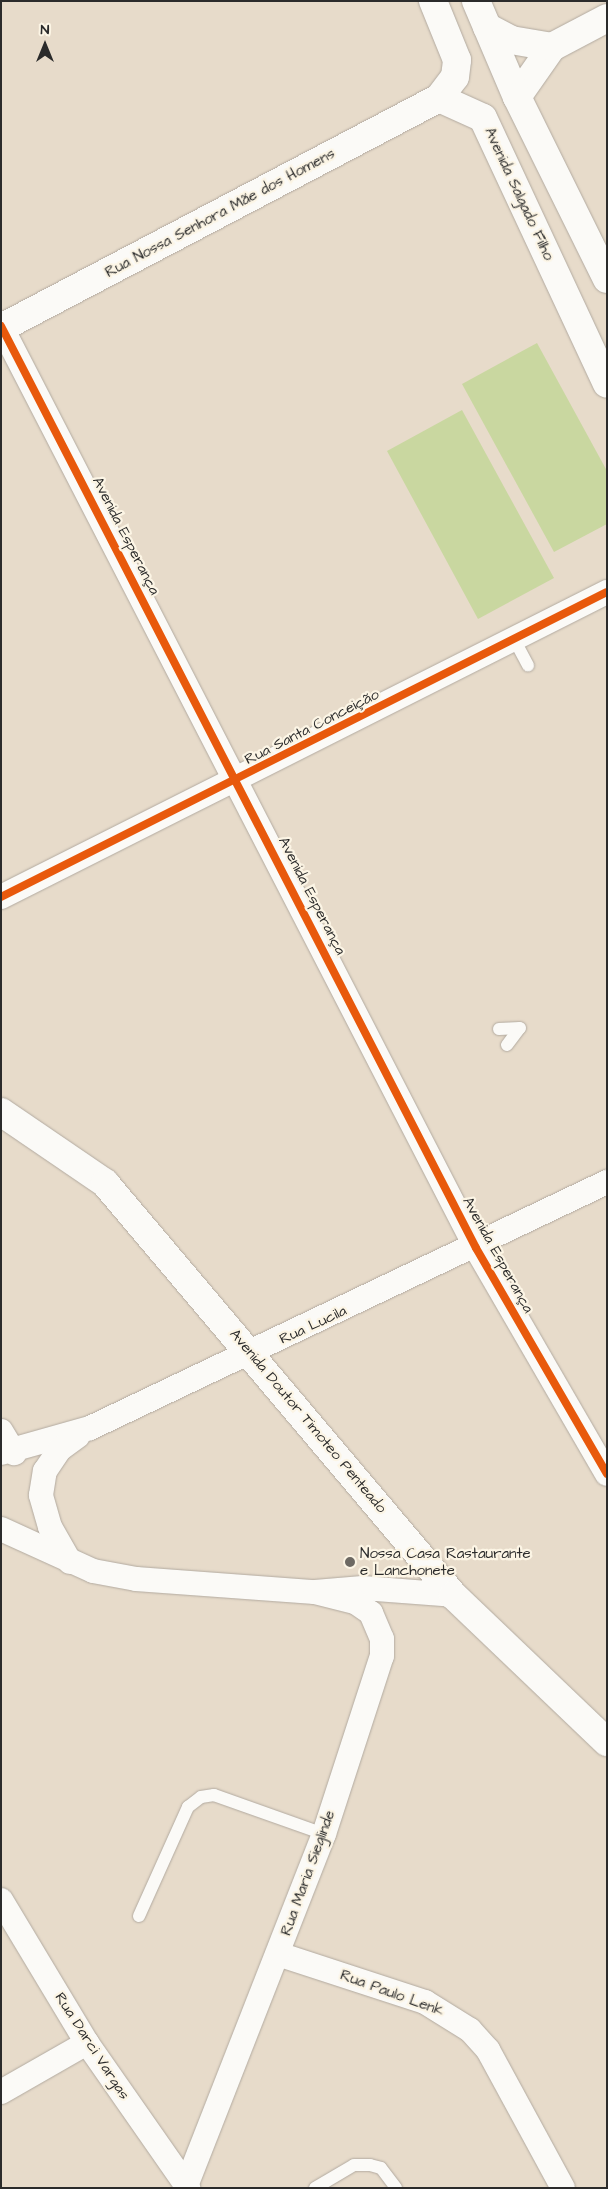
<!DOCTYPE html>
<html>
<head>
<meta charset="utf-8">
<style>
	body { margin:0 }
	#map { position:relative; width:608px; height:2189px; overflow:hidden; background:#e7dbca; font-family:"Architects Daughter",sans-serif }
	div>[style] { position:absolute }
	[style*='--x'] { left:calc(var(--x)*1px); top:calc(var(--y)*1px); width:calc(var(--w)*1px); rotate:calc(var(--a)*1deg) }
	.green>* { inset:0; background:#c9d7a0 }
	.roads { filter:drop-shadow(0 0 1px #b2aaa0) drop-shadow(0 0 1px #b2aaa0) }
	.service>* { height:12px; margin:-6px; padding:0 6px; transform-origin:6px; border-radius:6px; background:#fbfaf7 }
	.minor>* { height:24px; margin:-12px; padding:0 12px; transform-origin:12px; border-radius:12px; background:#fbfaf7 }
	.tertiary>* { height:28px; margin:-14px; padding:0 14px; transform-origin:14px; border-radius:14px; background:#fbfaf7 }
	.secondary>* { height:28px; margin:-14px; padding:0 14px; transform-origin:14px; border-radius:14px; background:#fbfaf7 }
	.cycleway>* { height:8px; margin:-4px; padding:0 4px; transform-origin:4px; border-radius:4px; background:#e8590c }
	.dots>* { width:14px; height:14px; translate:-50% -50%; box-sizing:border-box; border:2px solid #fcf5e5; border-radius:50% }
	span { translate:-50% -50%; white-space:nowrap; text-align:center; line-height:1.15; -webkit-text-stroke:4.5px #fcf5e5; paint-order:stroke }
	.street-label { font-size:15px; color:#2b2b2b }
	.poi-label { font-size:15px; color:#2b2b2b }
	.left { translate:0 -50%; text-align:left }
	.frame { position:absolute; inset:0; border:2px solid #2b2b2b; pointer-events:none }
	.north { position:absolute; left:20px; top:20px; width:50px; height:50px; -webkit-text-stroke:4px #fcf5e5; paint-order:stroke; rotate:0deg; font-size:14px; font-weight:700; line-height:20px; text-align:center; color:#2b2b2b }
	.north::after { content:''; display:block; margin:auto; width:18px; height:22px; background:#2b2b2b; clip-path:polygon(50% 0,100% 100%,50% 72%,0 100%) }
</style>
</head>
<body>
<div id="map">
	<div class="green">
		<div style="clip-path:polygon(537px 343px,607px 471px,607px 524px,554px 552px,462px 384px)"></div>
		<div style="clip-path:polygon(462px 410px,554px 578px,478px 619px,387px 451px)"></div>
	</div>
	<div class="roads">
		<div class="service">
			<div style="--x:514;--y:639;--w:30;--a:62"></div>
			<div style="--x:499;--y:1029;--w:21;--a:-3"></div>
			<div style="--x:507;--y:1045;--w:21;--a:-53"></div>
			<div style="--x:139;--y:1916;--w:120;--a:-65.8"></div>
			<div style="--x:188;--y:1807;--w:16;--a:-38"></div>
			<div style="--x:201;--y:1797;--w:13;--a:-9"></div>
			<div style="--x:214;--y:1795;--w:117;--a:19.5"></div>
			<div style="--x:315;--y:2188;--w:45;--a:-30.5"></div>
			<div style="--x:354;--y:2165;--w:16;--a:0"></div>
			<div style="--x:370;--y:2165;--w:11;--a:15"></div>
			<div style="--x:381;--y:2168;--w:25;--a:53"></div>
		</div>
		<div class="minor">
			<div style="--x:1;--y:326;--w:1037;--a:62.74"></div>
			<div style="--x:476;--y:1248;--w:261;--a:59.9"></div>
			<div style="--x:1;--y:897;--w:678;--a:-26.72"></div>
			<div style="--x:1;--y:1431;--w:26;--a:59"></div>
			<div style="--x:1;--y:1453;--w:92;--a:-15.7"></div>
			<div style="--x:90;--y:1428;--w:573;--a:-25.45"></div>
			<div style="--x:1;--y:1529;--w:101;--a:24.5"></div>
			<div style="--x:93;--y:1571;--w:44;--a:10.5"></div>
			<div style="--x:136;--y:1579;--w:179;--a:4.2"></div>
			<div style="--x:315;--y:1592;--w:48;--a:-4.8"></div>
			<div style="--x:363;--y:1588;--w:90;--a:4.4"></div>
			<div style="--x:70;--y:1562;--w:40;--a:-119.7"></div>
			<div style="--x:50;--y:1527;--w:33;--a:-106"></div>
			<div style="--x:41;--y:1495;--w:24;--a:-81"></div>
			<div style="--x:45;--y:1471;--w:27;--a:-56"></div>
			<div style="--x:60;--y:1449;--w:22;--a:-36"></div>
			<div style="--x:1;--y:1900;--w:167;--a:59"></div>
			<div style="--x:87;--y:2043;--w:177;--a:55.1"></div>
			<div style="--x:278;--y:1954;--w:155;--a:18.1"></div>
			<div style="--x:425;--y:2002;--w:53;--a:31.9"></div>
			<div style="--x:470;--y:2030;--w:27;--a:48"></div>
			<div style="--x:488;--y:2050;--w:157;--a:61.5"></div>
			<div style="--x:1;--y:2092;--w:99;--a:-29.7"></div>
			<div style="--x:186;--y:2186;--w:378;--a:-68.6"></div>
			<div style="--x:324;--y:1834;--w:187;--a:-72"></div>
			<div style="--x:382;--y:1656;--w:17;--a:-90"></div>
			<div style="--x:382;--y:1639;--w:28;--a:-113"></div>
			<div style="--x:371;--y:1613;--w:19;--a:-145"></div>
			<div style="--x:355;--y:1602;--w:41;--a:-166"></div>
		</div>
		<div class="tertiary">
			<div style="--x:487;--y:27;--w:27;--a:28"></div>
			<div style="--x:511;--y:40;--w:42;--a:9.7"></div>
			<div style="--x:517;--y:97;--w:61;--a:-55"></div>
			<div style="--x:552;--y:47;--w:62;--a:-27.8"></div>
		</div>
		<div class="secondary">
			<div style="--x:476;--y:1;--w:104;--a:66.9"></div>
			<div style="--x:517;--y:97;--w:203;--a:63.7"></div>
			<div style="--x:439;--y:98;--w:48;--a:24.4"></div>
			<div style="--x:483;--y:118;--w:293;--a:65"></div>
			<div style="--x:1;--y:328;--w:495;--a:-27.7"></div>
			<div style="--x:439;--y:98;--w:26;--a:-53"></div>
			<div style="--x:455;--y:77;--w:17;--a:-83"></div>
			<div style="--x:457;--y:60;--w:64;--a:-112.1"></div>
			<div style="--x:1;--y:1112;--w:126;--a:34.3"></div>
			<div style="--x:105;--y:1183;--w:539;--a:49.81"></div>
			<div style="--x:453;--y:1595;--w:213;--a:43.7"></div>
		</div>
	</div>
	<div class="cycleway">
		<div style="--x:1;--y:326;--w:1037;--a:62.74"></div>
		<div style="--x:476;--y:1248;--w:261;--a:59.9"></div>
		<div style="--x:1;--y:897;--w:678;--a:-26.72"></div>
	</div>
	<div class="dots">
		<div style="left:350px;top:1562px;background:#6d6963"></div>
	</div>
	<div class="street-label">
		<span style="left:519px;top:194px;rotate:65deg">Avenida Salgado Filho</span>
		<span style="left:220px;top:213px;rotate:-28deg">Rua Nossa Senhora Mãe dos Homens</span>
		<span style="left:126px;top:536px;rotate:63deg">Avenida Esperança</span>
		<span style="left:312px;top:727px;rotate:-27deg">Rua Santa Conceição</span>
		<span style="left:312px;top:896px;rotate:63deg">Avenida Esperança</span>
		<span style="left:498px;top:1255px;rotate:61deg">Avenida Esperança</span>
		<span style="left:313px;top:1325px;rotate:-25deg">Rua Lucila</span>
		<span style="left:308px;top:1421px;rotate:50deg">Avenida Doutor Timoteo Penteado</span>
		<span style="left:308px;top:1873px;rotate:-70deg">Rua Maria Sieglinde</span>
		<span style="left:392px;top:1993px;rotate:20deg">Rua Paulo Lenk</span>
		<span style="left:92px;top:2046px;rotate:57deg">Rua Darci Vargas</span>
	</div>
	<div class="poi-label">
		<span class="left" style="left:360px;top:1562px">Nossa Casa Rastaurante<br>e Lanchonete</span>
	</div>
	<div class="frame"></div>
	<div class="north">N</div>
</div>
</body>
</html>
